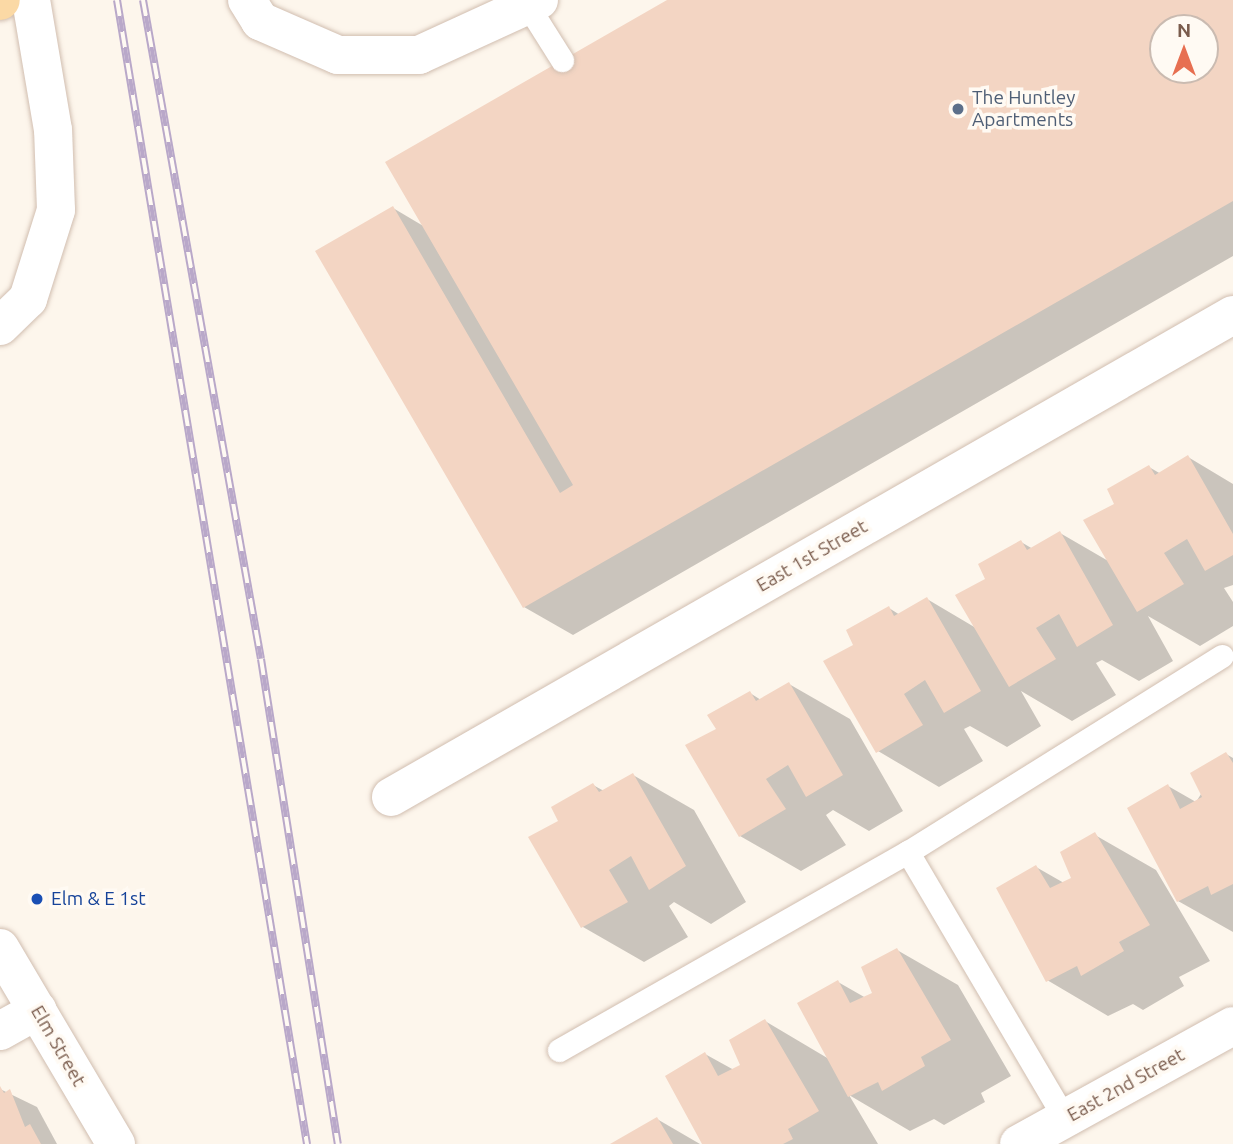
<!DOCTYPE html>
<html>
<head>
<meta charset="utf-8">
<style>
  body { margin:0 }
  #map { position:relative; width:1233px; height:1144px; overflow:hidden; background:#fdf6ec; font-family:Ubuntu,sans-serif }
  div>[style] { position:absolute }
  [style*='--x'] { left:calc(var(--x)*1px); top:calc(var(--y)*1px); width:calc(var(--w)*1px); rotate:calc(var(--a)*1deg) }
  .shadow>* { inset:0; background:#0003 }
  .building>* { inset:0; background:#f3d5c3 }
  .roads { filter:drop-shadow(0 0 2px #d1beb0) drop-shadow(0 0 2px #d1beb0) }
  .lane>* { height:23px; margin:-11.5px; padding:0 11.5px; transform-origin:11.5px; border-radius:11.5px; background:#fff }
  .street>* { height:38px; margin:-19px; padding:0 19px; transform-origin:19px; border-radius:19px; background:#fff }
  .primary>* { height:38px; margin:-19px; padding:0 19px; transform-origin:19px; border-radius:19px; background:#fbd9a5 }
  .rail>* { height:8px; margin-top:-4px; transform-origin:0; background:repeating-linear-gradient(90deg,#fffaf3 0 16px,#b9a8c9 0 32px); box-sizing:border-box; border-block:2px solid #b9a8c9 }
  .dots>* { width:19px; height:19px; translate:-50% -50%; box-sizing:border-box; border:4px solid #fffaf3; border-radius:50% }
  span { translate:-50% -50%; white-space:nowrap; text-align:center; line-height:1.15; -webkit-text-stroke:7px #fffaf3; paint-order:stroke }
  .service-label { font-size:19px; color:#4e5e75 }
  .left { translate:0 -50%; text-align:left }
  .street-label { font-size:19px; color:#7a5c4d }
  .transit-label { font-size:19px; color:#164399 }
  .north { position:absolute; left:1149px; top:14px; width:70px; height:70px; box-sizing:border-box; background:#fffaf3; border:2px solid #cabbb1; border-radius:50%; rotate:0deg; font-size:19px; font-weight:700; line-height:28px; text-align:center; color:#7a5c4d }
  .north::after { content:''; display:block; margin:auto; width:24px; height:32px; background:#e76f51; clip-path:polygon(50% 0,100% 100%,50% 72%,0 100%) }
</style>
</head>
<body>
<div id="map">
  <div class="shadow">
    <i style="clip-path:polygon(evenodd,670px 0,1233px 0,1233px 256px,573px 635px,524px 607px,393px 208px,425px 227px,670px 0,1163px 28px,1205px 28px,1205px 70px,1163px 70px,1163px 28px)"></i>
    <i style="clip-path:polygon(1188px 457px,1233px 484px,1233px 585px,1224px 588px,1233px 602px,1233px 626px,1200px 646px,1148px 616px,1173px 661px,1139px 681px,1102px 660px,1096px 663px,1116px 695px,1072px 721px,1021px 691px,1041px 726px,1007px 747px,970px 726px,964px 729px,983px 761px,939px 787px,878px 751px,856px 645px,889px 608px,900px 615px,927px 599px,976px 628px,988px 579px,1021px 542px,1033px 549px,1060px 533px,1110px 562px,1116px 504px,1149px 467px,1161px 474px)"></i>
    <i style="clip-path:polygon(789px 684px,850px 719px,903px 811px,869px 831px,833px 810px,826px 815px,846px 845px,801px 871px,740px 836px,718px 730px,750px 693px,761px 700px)"></i>
    <i style="clip-path:polygon(1226px 754px,1233px 758px,1233px 932px,1178px 901px,1168px 786px,1196px 802px)"></i>
    <i style="clip-path:polygon(633px 775px,694px 810px,746px 902px,711px 924px,674px 902px,669px 906px,688px 937px,644px 962px,583px 927px,530px 838px,561px 822px,593px 785px,604px 791px)"></i>
    <i style="clip-path:polygon(1095px 835px,1156px 870px,1210px 961px,1179px 977px,1184px 986px,1143px 1010px,1133px 1004px,1108px 1016px,1047px 980px,1036px 867px,1064px 883px,1073px 878px)"></i>
    <i style="clip-path:polygon(897px 950px,958px 985px,1011px 1076px,981px 1093px,985px 1102px,944px 1125px,934px 1119px,910px 1131px,849px 1095px,878px 1144px,704px 1144px,705px 1054px,734px 1070px,742px 1065px,765px 1021px,829px 1059px,838px 982px,866px 998px,875px 994px)"></i>
    <i style="clip-path:polygon(0 1089px,37px 1107px,57px 1144px,0 1144px)"></i>
    <i style="clip-path:polygon(657px 1119px,700px 1144px,614px 1144px)"></i>
  </div>
  <div class="building">
    <i style="clip-path:polygon(evenodd,667px 0,1233px 0,1233px 201px,523px 608px,315px 251px,393px 206px,560px 493px,573px 485px,385px 162px,667px 0,1163px 28px,1205px 28px,1205px 70px,1163px 70px,1163px 28px)"></i>
    <i style="clip-path:polygon(1188px 455px,1233px 534px,1233px 555px,1205px 571px,1187px 539px,1164px 553px,1184px 584px,1137px 612px,1083px 520px,1114px 504px,1107px 489px,1149px 465px,1155px 475px)"></i>
    <i style="clip-path:polygon(1060px 531px,1113px 625px,1077px 647px,1059px 614px,1036px 628px,1056px 659px,1009px 687px,955px 595px,985px 579px,978px 564px,1021px 540px,1027px 550px)"></i>
    <i style="clip-path:polygon(927px 597px,981px 691px,944px 713px,925px 680px,904px 694px,923px 725px,876px 753px,823px 661px,853px 645px,846px 630px,889px 606px,894px 616px)"></i>
    <i style="clip-path:polygon(789px 682px,843px 775px,806px 797px,788px 765px,766px 779px,786px 809px,739px 837px,685px 745px,716px 729px,707px 715px,750px 691px,756px 701px)"></i>
    <i style="clip-path:polygon(1226px 752px,1233px 763px,1233px 884px,1211px 895px,1208px 886px,1177px 902px,1127px 808px,1168px 784px,1180px 809px,1202px 797px,1190px 773px)"></i>
    <i style="clip-path:polygon(633px 773px,686px 866px,649px 890px,631px 856px,609px 870px,628px 902px,581px 928px,528px 837px,558px 821px,551px 807px,593px 783px,599px 792px)"></i>
    <i style="clip-path:polygon(1095px 832px,1150px 925px,1119px 942px,1124px 951px,1081px 976px,1077px 966px,1046px 982px,996px 888px,1036px 865px,1050px 888px,1071px 878px,1060px 852px)"></i>
    <i style="clip-path:polygon(897px 948px,951px 1040px,921px 1057px,925px 1066px,882px 1091px,878px 1082px,848px 1097px,797px 1003px,838px 980px,850px 1003px,872px 993px,861px 967px)"></i>
    <i style="clip-path:polygon(765px 1019px,819px 1111px,788px 1129px,793px 1139px,783px 1144px,702px 1144px,665px 1076px,705px 1052px,718px 1076px,740px 1065px,729px 1040px)"></i>
    <i style="clip-path:polygon(0 1086px,4px 1093px,10px 1089px,25px 1127px,30px 1124px,41px 1144px,0 1144px)"></i>
    <i style="clip-path:polygon(657px 1117px,673px 1144px,610px 1144px)"></i>
  </div>
  <div class="roads">
    <div class="lane">
      <i style="--x:528;--y:6;--w:64;--a:57.8"></i>
      <i style="--x:559;--y:1050;--w:401;--a:-29.6"></i>
      <i style="--x:1065;--y:1119;--w:310;--a:-120.5"></i>
      <i style="--x:908;--y:852;--w:370;--a:-32"></i>
    </div>
    <div class="street">
      <i style="--x:247;--y:0;--w:25;--a:58"></i>
      <i style="--x:260;--y:21;--w:85;--a:23.6"></i>
      <i style="--x:338;--y:55;--w:81;--a:0"></i>
      <i style="--x:419;--y:55;--w:132;--a:-24.6"></i>
      <i style="--x:0;--y:326;--w:39;--a:-44"></i>
      <i style="--x:28;--y:299;--w:93;--a:-72.5"></i>
      <i style="--x:56;--y:210;--w:80;--a:-92.1"></i>
      <i style="--x:53;--y:130;--w:132;--a:-99.6"></i>
      <i style="--x:391;--y:797;--w:970;--a:-29.79"></i>
      <i style="--x:0;--y:948;--w:228;--a:59.4"></i>
      <i style="--x:0;--y:1031;--w:43;--a:-28.9"></i>
      <i style="--x:1019;--y:1144;--w:244;--a:-28.9"></i>
    </div>
    <div class="primary">
      <i style="--x:0;--y:1;--w:1;--a:-45"></i>
    </div>
  </div>
  <div class="rail">
    <i style="--x:117;--y:0;--w:1160;--a:80.57"></i>
    <i style="--x:143;--y:0;--w:669;--a:79.85"></i>
    <i style="--x:261;--y:659;--w:491;--a:81"></i>
  </div>
  <div class="dots">
    <i style="left:958px;top:109px;background:#5c6f8a"></i>
    <i style="left:37px;top:899px;background:#1a4fb4"></i>
  </div>
  <div class="service-label">
    <span class="left" style="left:972px;top:109px">The Huntley<br>Apartments</span>
  </div>
  <div class="street-label">
    <span style="left:812px;top:556px;rotate:-30deg">East 1st Street</span>
    <span style="left:58px;top:1046px;rotate:60deg">Elm Street</span>
    <span style="left:1126px;top:1085px;rotate:-29deg">East 2nd Street</span>
  </div>
  <div class="transit-label">
    <span class="left" style="left:51px;top:899px">Elm &amp; E 1st</span>
  </div>
  <div class="north">N</div>
</div>
</body>
</html>
